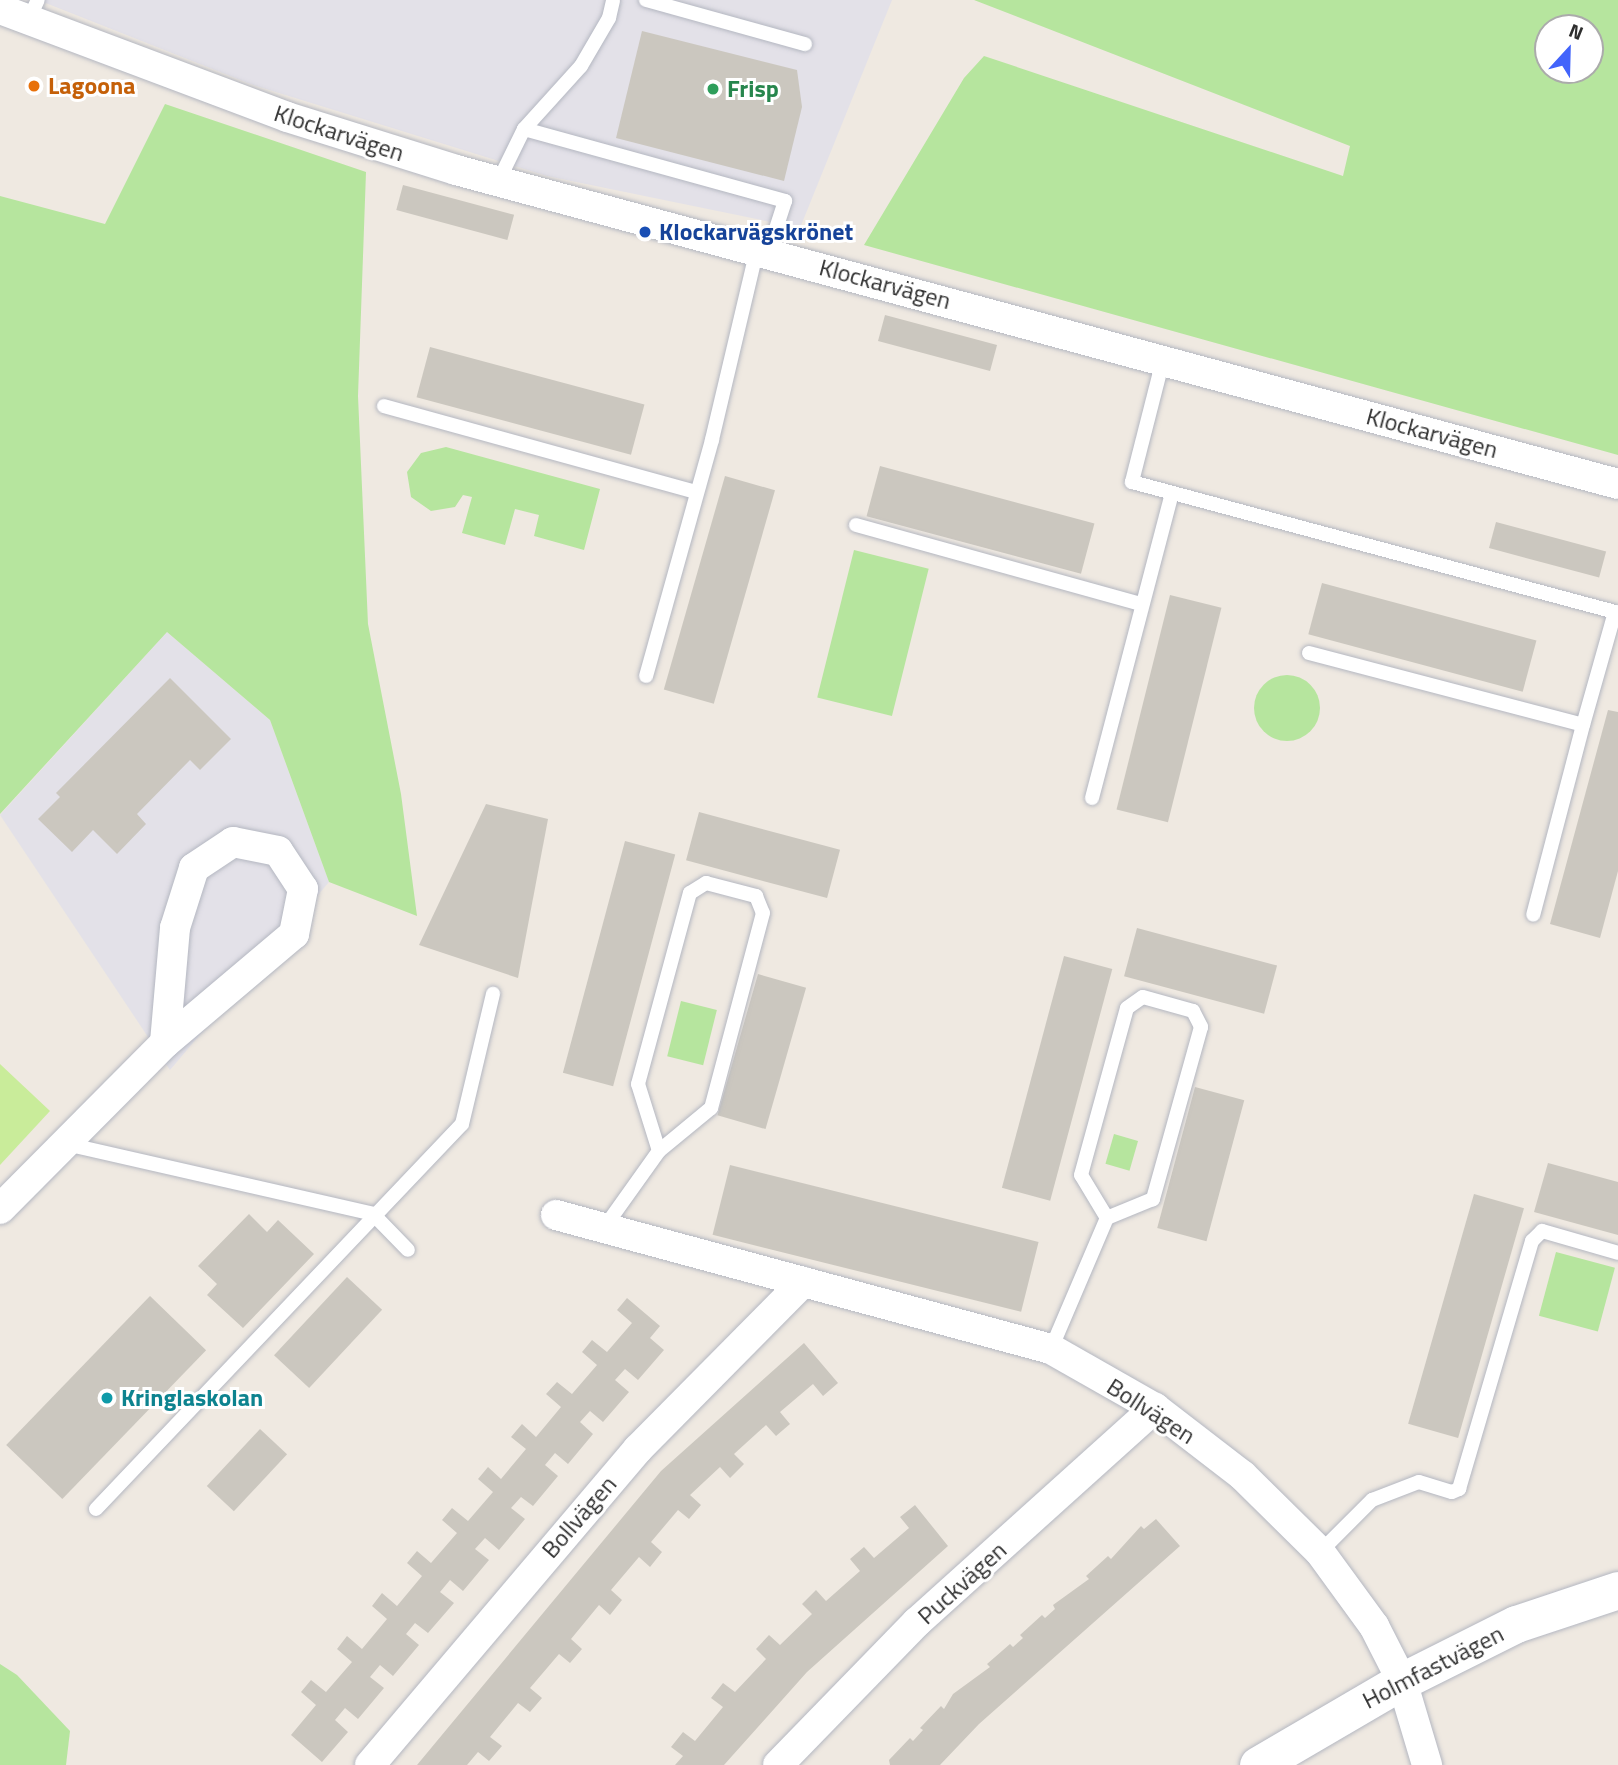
<!DOCTYPE html>
<html>
<head>
<meta charset="utf-8">
<style>
  body { margin:0 }
  #map { position:relative; width:1618px; height:1765px; overflow:hidden; background:#efe9e1; font-family:"Titillium Web",sans-serif }
  div>[style] { position:absolute }
  [style*='--x'] { left:calc(var(--x)*1px); top:calc(var(--y)*1px); width:calc(var(--w)*1px); rotate:calc(var(--a)*1deg) }
  .industrial>* { inset:0; background:#e3e1e8 }
  .green>* { inset:0; background:#b6e59e; transform-origin:0 0 }
  .round { border-radius:50% }
  .pitch>* { inset:0; background:#c9ec9a }
  .building>* { inset:0; background:#cbc7bf; transform-origin:0 0 }
  .roads { filter:drop-shadow(0 0 2px #b4b7c1) drop-shadow(0 0 2px #b4b7c1) }
  .service>* { height:14px; margin:-7px; padding:0 7px; transform-origin:7px; border-radius:7px; background:#fff }
  .minor>* { height:30px; margin:-15px; padding:0 15px; transform-origin:15px; border-radius:15px; background:#fff }
  .tertiary>* { height:37px; margin:-18.5px; padding:0 18.5px; transform-origin:18.5px; border-radius:18.5px; background:#fff }
  .dots>* { width:19px; height:19px; translate:-50% -50%; box-sizing:border-box; border:4px solid #fff; border-radius:50% }
  span { translate:-50% -50%; white-space:nowrap; text-align:center; line-height:1.15; -webkit-text-stroke:6px #fff; paint-order:stroke }
  .food-label { font-size:24px; color:#c56008; font-weight:700 }
  .left { translate:0 -50%; text-align:left }
  .leisure-label { font-size:24px; color:#27864d; font-weight:700 }
  .street-label { font-size:24px; color:#2e2e2e }
  .transit-label { font-size:24px; color:#164399; font-weight:700 }
  .culture-label { font-size:24px; color:#0d838f; font-weight:700 }
  .north { position:absolute; left:1534px; top:14px; width:70px; height:70px; box-sizing:border-box; background:#fff; border:2px solid #ababab; border-radius:50%; rotate:22deg; font-size:19px; font-weight:700; line-height:28px; text-align:center; color:#2e2e2e }
  .north::after { content:''; display:block; margin:auto; width:24px; height:32px; background:#4264fb; clip-path:polygon(50% 0,100% 100%,50% 72%,0 100%) }
</style>
</head>
<body>
<div id="map">
  <div class="industrial">
    <i style="clip-path:polygon(38px 0,892px 0,800px 228px,547px 176px,253px 85px)"></i>
    <i style="clip-path:polygon(167px 632px,270px 720px,329px 882px,170px 1070px,0 815px)"></i>
  </div>
  <div class="green">
    <i style="clip-path:polygon(evenodd,974px 0,1618px 0,1618px 455px,864px 245px,964px 78px,984px 56px,1343px 176px,1350px 146px,974px 0,1548px 28px,1590px 28px,1590px 70px,1548px 70px,1548px 28px)"></i>
    <i style="clip-path:polygon(165px 104px,366px 172px,358px 396px,368px 624px,401px 794px,417px 916px,329px 882px,270px 720px,167px 632px,0 814px,0 196px,105px 224px)"></i>
    <i style="clip-path:polygon(446px 447px,600px 489px,584px 550px,534px 536px,539px 515px,515px 509px,505px 545px,462px 533px,472px 497px,463px 495px,455px 507px,431px 511px,411px 497px,407px 472px,421px 453px)"></i>
    <i style="left:854px;top:550px;width:77px;height:152px;rotate:14deg"></i>
    <i class="round" style="left:1254px;top:675px;width:66px;height:66px"></i>
    <i style="left:681px;top:1001px;width:37px;height:57px;rotate:14deg"></i>
    <i style="left:1114px;top:1134px;width:25px;height:31px;rotate:16deg"></i>
    <i style="left:1556px;top:1252px;width:61px;height:66px;rotate:15deg"></i>
    <i style="clip-path:polygon(0 1664px,17px 1675px,70px 1731px,66px 1765px,0 1765px)"></i>
  </div>
  <div class="pitch">
    <i style="clip-path:polygon(0 1064px,50px 1111px,0 1165px)"></i>
  </div>
  <div class="building">
    <i style="clip-path:polygon(642px 31px,797px 70px,802px 107px,784px 181px,616px 138px)"></i>
    <i style="left:403px;top:185px;width:115px;height:26px;rotate:15deg"></i>
    <i style="left:885px;top:315px;width:116px;height:27px;rotate:15deg"></i>
    <i style="left:430px;top:347px;width:222px;height:52px;rotate:15deg"></i>
    <i style="left:880px;top:466px;width:222px;height:52px;rotate:15deg"></i>
    <i style="left:725px;top:476px;width:52px;height:222px;rotate:16deg"></i>
    <i style="left:1496px;top:522px;width:114px;height:27px;rotate:15deg"></i>
    <i style="left:1322px;top:583px;width:222px;height:53px;rotate:15deg"></i>
    <i style="left:1170px;top:595px;width:53px;height:221px;rotate:14deg"></i>
    <i style="clip-path:polygon(170px 678px,231px 739px,200px 770px,190px 760px,137px 814px,146px 824px,117px 854px,93px 830px,72px 852px,38px 819px,60px 797px,56px 793px)"></i>
    <i style="clip-path:polygon(1608px 710px,1618px 712px,1618px 871px,1600px 938px,1550px 924px)"></i>
    <i style="clip-path:polygon(486px 804px,548px 819px,518px 978px,419px 945px)"></i>
    <i style="left:699px;top:812px;width:146px;height:50px;rotate:15deg"></i>
    <i style="left:625px;top:841px;width:52px;height:240px;rotate:15deg"></i>
    <i style="left:1137px;top:928px;width:145px;height:50px;rotate:15deg"></i>
    <i style="left:1064px;top:956px;width:50px;height:240px;rotate:15deg"></i>
    <i style="left:758px;top:974px;width:50px;height:147px;rotate:16deg"></i>
    <i style="left:1195px;top:1087px;width:51px;height:146px;rotate:15deg"></i>
    <i style="clip-path:polygon(1548px 1163px,1618px 1182px,1618px 1235px,1534px 1212px)"></i>
    <i style="left:730px;top:1165px;width:318px;height:72px;rotate:14deg"></i>
    <i style="left:1474px;top:1194px;width:52px;height:239px;rotate:16deg"></i>
    <i style="clip-path:polygon(249px 1214px,267px 1232px,278px 1220px,314px 1254px,243px 1328px,207px 1295px,217px 1284px,198px 1266px)"></i>
    <i style="left:347px;top:1277px;width:48px;height:107px;rotate:43deg"></i>
    <i style="left:150px;top:1296px;width:78px;height:207px;rotate:44deg"></i>
    <i style="clip-path:polygon(627px 1298px,660px 1326px,650px 1338px,664px 1350px,638px 1380px,625px 1369px,615px 1380px,629px 1392px,603px 1422px,590px 1411px,580px 1422px,593px 1434px,568px 1464px,555px 1453px,545px 1465px,558px 1476px,533px 1506px,521px 1497px,511px 1508px,525px 1519px,499px 1550px,485px 1538px,475px 1549px,489px 1560px,463px 1591px,450px 1580px,440px 1592px,454px 1603px,428px 1633px,415px 1623px,406px 1634px,419px 1645px,393px 1676px,380px 1665px,370px 1677px,384px 1688px,358px 1719px,345px 1708px,335px 1720px,348px 1732px,322px 1762px,291px 1735px,316px 1705px,301px 1692px,311px 1680px,326px 1692px,352px 1662px,337px 1649px,347px 1636px,362px 1649px,387px 1619px,372px 1606px,382px 1593px,397px 1606px,422px 1576px,407px 1563px,417px 1551px,431px 1563px,457px 1533px,442px 1520px,452px 1508px,468px 1521px,493px 1492px,478px 1479px,488px 1467px,501px 1479px,526px 1449px,511px 1437px,522px 1424px,536px 1437px,561px 1407px,546px 1394px,557px 1382px,572px 1394px,597px 1365px,582px 1352px,592px 1340px,607px 1352px,632px 1323px,617px 1310px)"></i>
    <i style="clip-path:polygon(804px 1343px,838px 1383px,823px 1396px,813px 1384px,780px 1412px,790px 1424px,776px 1436px,766px 1425px,734px 1454px,744px 1464px,730px 1478px,720px 1467px,690px 1495px,701px 1505px,689px 1519px,678px 1510px,651px 1542px,662px 1552px,650px 1567px,639px 1557px,611px 1590px,622px 1600px,610px 1615px,599px 1605px,571px 1639px,582px 1649px,570px 1663px,559px 1654px,530px 1688px,542px 1698px,530px 1712px,518px 1703px,490px 1737px,502px 1746px,489px 1761px,478px 1752px,467px 1765px,417px 1765px,661px 1471px)"></i>
    <i style="left:260px;top:1429px;width:37px;height:78px;rotate:43deg"></i>
    <i style="clip-path:polygon(915px 1505px,948px 1546px,807px 1672px,724px 1765px,675px 1765px,683px 1756px,671px 1747px,683px 1732px,695px 1741px,723px 1707px,711px 1698px,723px 1683px,735px 1692px,766px 1659px,756px 1649px,769px 1635px,780px 1645px,812px 1614px,802px 1604px,816px 1590px,826px 1601px,860px 1571px,850px 1559px,864px 1547px,874px 1558px,909px 1528px,900px 1517px)"></i>
    <i style="clip-path:polygon(1156px 1519px,1180px 1546px,979px 1724px,940px 1765px,890px 1765px,889px 1760px,910px 1738px,913px 1741px,923px 1730px,920px 1728px,941px 1706px,944px 1709px,953px 1694px,990px 1667px,987px 1664px,1010px 1644px,1013px 1647px,1023px 1638px,1020px 1635px,1042px 1615px,1045px 1618px,1055px 1609px,1053px 1605px,1089px 1579px,1086px 1576px,1108px 1556px,1111px 1559px,1141px 1526px,1144px 1529px)"></i>
  </div>
  <div class="roads">
    <div class="service">
      <i style="--x:646;--y:0;--w:165;--a:15.5"></i>
      <i style="--x:28;--y:21;--w:23;--a:-65"></i>
      <i style="--x:524;--y:129;--w:271;--a:15.4"></i>
      <i style="--x:785;--y:201;--w:39;--a:108"></i>
      <i style="--x:773;--y:238;--w:31;--a:128"></i>
      <i style="--x:754;--y:262;--w:183;--a:103.3"></i>
      <i style="--x:712;--y:440;--w:245;--a:105.6"></i>
      <i style="--x:498;--y:182;--w:59;--a:-63.9"></i>
      <i style="--x:524;--y:129;--w:85;--a:-47.9"></i>
      <i style="--x:581;--y:66;--w:56;--a:-59.7"></i>
      <i style="--x:609;--y:18;--w:18;--a:-77"></i>
      <i style="--x:1163;--y:360;--w:126;--a:104.3"></i>
      <i style="--x:1132;--y:482;--w:500;--a:15.06"></i>
      <i style="--x:1615;--y:612;--w:117;--a:105.8"></i>
      <i style="--x:384;--y:406;--w:324;--a:15.4"></i>
      <i style="--x:856;--y:525;--w:295;--a:15.5"></i>
      <i style="--x:1309;--y:653;--w:283;--a:14.7"></i>
      <i style="--x:1583;--y:725;--w:196;--a:104.7"></i>
      <i style="--x:1092;--y:798;--w:314;--a:-75.3"></i>
      <i style="--x:66;--y:1144;--w:315;--a:12.8"></i>
      <i style="--x:373;--y:1214;--w:50;--a:45.8"></i>
      <i style="--x:604;--y:1228;--w:95;--a:-54.5"></i>
      <i style="--x:659;--y:1151;--w:70;--a:-107.4"></i>
      <i style="--x:638;--y:1084;--w:198;--a:-74.8"></i>
      <i style="--x:690;--y:893;--w:19;--a:-32"></i>
      <i style="--x:706;--y:883;--w:52;--a:14.6"></i>
      <i style="--x:756;--y:896;--w:18;--a:68"></i>
      <i style="--x:763;--y:913;--w:202;--a:104.9"></i>
      <i style="--x:711;--y:1108;--w:67;--a:140.4"></i>
      <i style="--x:1051;--y:1349;--w:142;--a:-66.9"></i>
      <i style="--x:1107;--y:1218;--w:50;--a:-121.2"></i>
      <i style="--x:1081;--y:1175;--w:173;--a:-74.6"></i>
      <i style="--x:1127;--y:1008;--w:19;--a:-35"></i>
      <i style="--x:1143;--y:997;--w:52;--a:15.6"></i>
      <i style="--x:1193;--y:1011;--w:18;--a:63"></i>
      <i style="--x:1201;--y:1027;--w:179;--a:105.6"></i>
      <i style="--x:1153;--y:1199;--w:50;--a:157.6"></i>
      <i style="--x:96;--y:1509;--w:531;--a:-46.45"></i>
      <i style="--x:462;--y:1124;--w:134;--a:-76.6"></i>
      <i style="--x:1320;--y:1552;--w:74;--a:-45"></i>
      <i style="--x:1372;--y:1500;--w:50;--a:-21"></i>
      <i style="--x:1419;--y:1482;--w:34;--a:17"></i>
      <i style="--x:1452;--y:1492;--w:8;--a:-23"></i>
      <i style="--x:1459;--y:1489;--w:259;--a:-73.6"></i>
      <i style="--x:1532;--y:1241;--w:14;--a:-45"></i>
      <i style="--x:1542;--y:1231;--w:79;--a:16.1"></i>
    </div>
    <div class="minor">
      <i style="--x:0;--y:9;--w:307;--a:20.6"></i>
      <i style="--x:287;--y:117;--w:177;--a:17.4"></i>
      <i style="--x:456;--y:170;--w:1204;--a:15.12"></i>
      <i style="--x:0;--y:1209;--w:234;--a:-45.2"></i>
      <i style="--x:165;--y:1043;--w:169;--a:-40.2"></i>
      <i style="--x:294;--y:934;--w:46;--a:-78.7"></i>
      <i style="--x:303;--y:889;--w:45;--a:-123.3"></i>
      <i style="--x:278;--y:851;--w:46;--a:-168.7"></i>
      <i style="--x:233;--y:842;--w:47;--a:146.3"></i>
      <i style="--x:194;--y:868;--w:63;--a:107.6"></i>
      <i style="--x:175;--y:928;--w:115;--a:95"></i>
      <i style="--x:556;--y:1215;--w:513;--a:15.15"></i>
      <i style="--x:1051;--y:1349;--w:120;--a:29.6"></i>
      <i style="--x:1155;--y:1408;--w:110;--a:37.6"></i>
      <i style="--x:1242;--y:1475;--w:110;--a:44.6"></i>
      <i style="--x:1320;--y:1552;--w:92;--a:53.9"></i>
      <i style="--x:1374;--y:1626;--w:62;--a:63"></i>
      <i style="--x:1402;--y:1681;--w:88;--a:73.4"></i>
      <i style="--x:370;--y:1765;--w:414;--a:-49.7"></i>
      <i style="--x:638;--y:1449;--w:235;--a:-45.3"></i>
      <i style="--x:778;--y:1765;--w:199;--a:-45.8"></i>
      <i style="--x:917;--y:1622;--w:320;--a:-42"></i>
    </div>
    <div class="tertiary">
      <i style="--x:1258;--y:1765;--w:167;--a:-30.3"></i>
      <i style="--x:1402;--y:1681;--w:127;--a:-26.6"></i>
      <i style="--x:1516;--y:1624;--w:108;--a:-18.4"></i>
    </div>
  </div>
  <div class="dots">
    <i style="left:34px;top:86px;background:#e8710a"></i>
    <i style="left:713px;top:89px;background:#2e9e5b"></i>
    <i style="left:645px;top:232px;background:#1a4fb4"></i>
    <i style="left:107px;top:1398px;background:#0f9aa8"></i>
  </div>
  <div class="food-label">
    <span class="left" style="left:48px;top:86px">Lagoona</span>
  </div>
  <div class="leisure-label">
    <span class="left" style="left:727px;top:89px">Frisp</span>
  </div>
  <div class="street-label">
    <span style="left:339px;top:133px;rotate:18deg">Klockarvägen</span>
    <span style="left:885px;top:284px;rotate:15deg">Klockarvägen</span>
    <span style="left:1432px;top:433px;rotate:15deg">Klockarvägen</span>
    <span style="left:1151px;top:1411px;rotate:33deg">Bollvägen</span>
    <span style="left:579px;top:1517px;rotate:-49deg">Bollvägen</span>
    <span style="left:962px;top:1583px;rotate:-42deg">Puckvägen</span>
    <span style="left:1433px;top:1667px;rotate:-27deg">Holmfastvägen</span>
  </div>
  <div class="transit-label">
    <span class="left" style="left:659px;top:232px">Klockarvägskrönet</span>
  </div>
  <div class="culture-label">
    <span class="left" style="left:121px;top:1398px">Kringlaskolan</span>
  </div>
  <div class="north">N</div>
</div>
</body>
</html>
